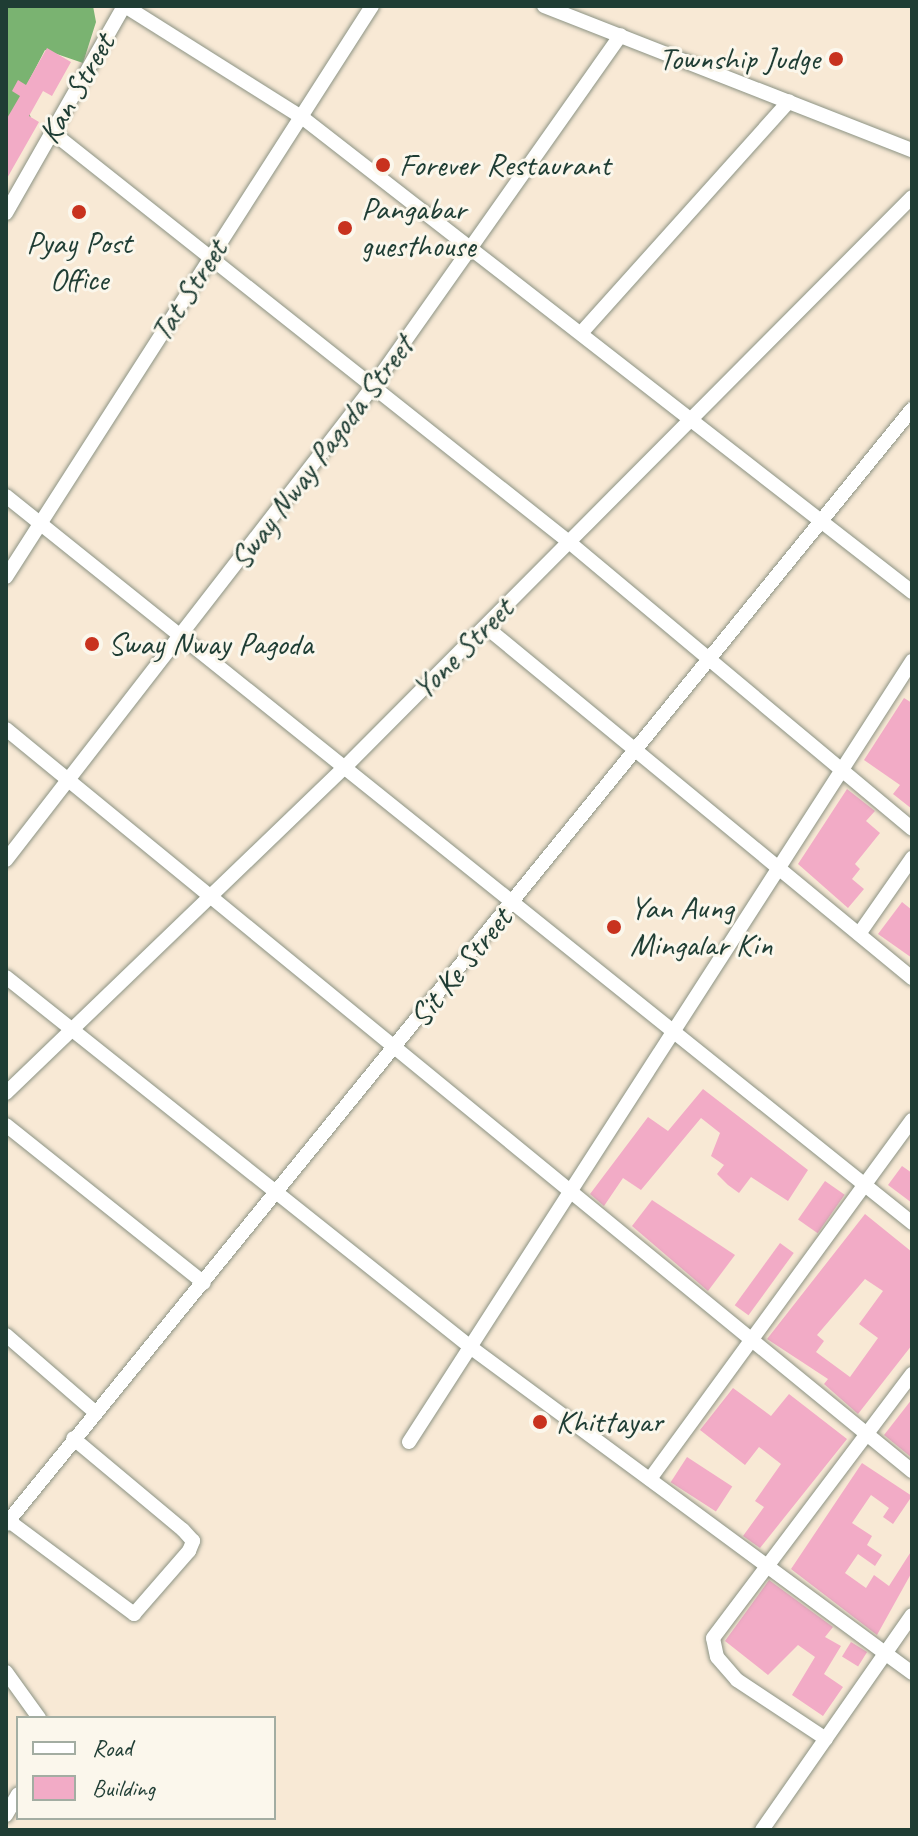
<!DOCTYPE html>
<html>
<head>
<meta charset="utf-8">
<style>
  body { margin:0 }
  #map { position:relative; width:918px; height:1836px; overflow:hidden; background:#f8e9d5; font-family:Caveat,sans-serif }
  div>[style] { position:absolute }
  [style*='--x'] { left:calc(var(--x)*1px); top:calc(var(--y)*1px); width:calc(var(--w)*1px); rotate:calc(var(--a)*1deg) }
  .forest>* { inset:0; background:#7ab371 }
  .building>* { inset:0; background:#f2abc6; transform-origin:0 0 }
  .roads { filter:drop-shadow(0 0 2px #8c9384) drop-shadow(0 0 2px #8c9384) }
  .minor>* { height:14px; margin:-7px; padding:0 7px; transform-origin:7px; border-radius:7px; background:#fff }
  .dots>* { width:22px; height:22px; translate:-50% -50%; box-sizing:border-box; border:4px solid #fbf7ec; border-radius:50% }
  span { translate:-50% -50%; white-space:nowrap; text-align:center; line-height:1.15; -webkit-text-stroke:6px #fbf7ec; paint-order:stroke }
  .poi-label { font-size:32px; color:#1f3d34 }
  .right { translate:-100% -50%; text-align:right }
  .left { translate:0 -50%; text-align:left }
  .street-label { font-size:32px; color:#1f3d34 }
  .frame { position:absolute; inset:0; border:8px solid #1f3d34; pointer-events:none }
  .legend { position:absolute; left:16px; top:1716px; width:260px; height:104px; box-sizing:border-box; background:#fbf7ec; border:2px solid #a3ada2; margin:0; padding:10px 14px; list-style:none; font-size:24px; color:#1f3d34 }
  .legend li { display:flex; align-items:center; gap:16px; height:40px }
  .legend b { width:40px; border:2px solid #a3ada2 }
</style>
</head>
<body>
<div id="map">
  <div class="forest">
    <i style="clip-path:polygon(6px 6px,93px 6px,96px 22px,83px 63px,45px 50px,22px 94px,31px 118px,6px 128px)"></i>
  </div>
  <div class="building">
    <i style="clip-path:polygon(47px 48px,71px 62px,52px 96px,43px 91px,29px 116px,39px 122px,6px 180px,6px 120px,20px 96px,12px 91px,18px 80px,26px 85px)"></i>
    <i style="clip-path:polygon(904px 698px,912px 703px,912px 809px,893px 794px,900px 785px,864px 760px)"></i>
    <i style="clip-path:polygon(847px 789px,875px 811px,866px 821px,880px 833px,855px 864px,860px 869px,852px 879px,864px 889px,848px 908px,798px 864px)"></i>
    <i style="clip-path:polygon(902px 902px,912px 910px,912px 958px,878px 934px)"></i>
    <i style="clip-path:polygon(703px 1089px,808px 1170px,788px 1201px,751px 1177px,739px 1193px,728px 1185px,717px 1174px,724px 1165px,711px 1156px,720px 1133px,701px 1118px,641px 1190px,623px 1178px,604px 1206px,590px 1194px,648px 1117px,668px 1131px)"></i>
    <i style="clip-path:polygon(902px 1166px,912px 1173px,912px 1203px,888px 1185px)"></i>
    <i style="left:825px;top:1181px;width:24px;height:47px;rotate:35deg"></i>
    <i style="clip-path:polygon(652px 1200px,735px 1255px,708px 1291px,632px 1226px)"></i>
    <i style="clip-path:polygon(evenodd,865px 1214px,912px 1252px,912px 1345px,858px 1414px,824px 1384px,828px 1379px,767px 1339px,865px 1214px,865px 1279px,883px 1291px,859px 1324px,878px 1338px,850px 1377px,816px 1352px,824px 1341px,817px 1335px,865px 1279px)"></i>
    <i style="left:780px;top:1243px;width:17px;height:77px;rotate:36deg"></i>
    <i style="clip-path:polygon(733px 1388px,771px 1416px,789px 1394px,847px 1439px,760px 1548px,743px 1536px,764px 1507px,755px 1501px,781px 1464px,759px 1447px,745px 1465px,700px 1430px)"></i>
    <i style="clip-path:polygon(912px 1399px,912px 1458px,884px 1435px)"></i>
    <i style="left:687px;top:1457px;width:54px;height:30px;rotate:33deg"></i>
    <i style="clip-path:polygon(862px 1463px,912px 1496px,893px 1524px,883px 1517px,889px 1508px,871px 1495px,852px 1523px,872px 1536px,867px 1545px,882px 1555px,875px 1566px,858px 1554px,845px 1573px,866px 1588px,874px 1575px,889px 1586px,912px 1550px,912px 1572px,877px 1635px,791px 1569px)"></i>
    <i style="clip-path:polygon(769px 1580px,833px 1627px,825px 1637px,841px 1646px,824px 1674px,843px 1687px,823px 1716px,792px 1695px,815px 1657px,798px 1645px,768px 1675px,725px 1641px)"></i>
    <i style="left:851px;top:1642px;width:19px;height:17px;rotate:32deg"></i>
  </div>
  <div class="roads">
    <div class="minor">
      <i style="--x:125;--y:6;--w:210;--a:32.2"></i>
      <i style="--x:303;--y:118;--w:772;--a:37.89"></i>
      <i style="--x:544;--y:6;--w:395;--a:21.4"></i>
      <i style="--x:52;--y:132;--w:660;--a:38.42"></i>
      <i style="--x:569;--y:542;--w:447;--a:39.9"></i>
      <i style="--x:6;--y:213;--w:238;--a:-60.3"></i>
      <i style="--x:582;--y:332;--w:310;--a:-48.1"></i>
      <i style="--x:6;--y:496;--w:1162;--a:38.74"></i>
      <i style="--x:6;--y:577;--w:678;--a:-57.34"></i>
      <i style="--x:486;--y:627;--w:552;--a:39.49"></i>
      <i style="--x:6;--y:729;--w:1171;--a:39.32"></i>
      <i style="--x:6;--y:860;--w:596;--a:-52.23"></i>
      <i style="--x:371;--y:389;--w:433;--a:-54.8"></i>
      <i style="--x:859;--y:934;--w:93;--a:-55.1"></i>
      <i style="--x:6;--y:977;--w:597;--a:38.54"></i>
      <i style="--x:473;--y:1349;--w:546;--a:36.43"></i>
      <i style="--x:6;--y:1093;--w:473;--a:-43.9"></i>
      <i style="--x:347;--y:765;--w:801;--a:-45.15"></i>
      <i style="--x:6;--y:1125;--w:253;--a:38.6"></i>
      <i style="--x:6;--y:1335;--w:118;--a:40.9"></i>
      <i style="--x:409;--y:1442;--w:929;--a:-57.22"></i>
      <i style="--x:650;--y:1479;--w:444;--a:-53.9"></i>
      <i style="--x:9;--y:1521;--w:156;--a:36.6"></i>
      <i style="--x:134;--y:1614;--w:84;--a:-48.9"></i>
      <i style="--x:189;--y:1551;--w:11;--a:-68"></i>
      <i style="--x:193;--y:1541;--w:15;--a:-132"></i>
      <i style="--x:183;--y:1530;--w:143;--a:-140.1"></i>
      <i style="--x:6;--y:1524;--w:1437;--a:-50.9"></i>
      <i style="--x:6;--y:1672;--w:57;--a:54.3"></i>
      <i style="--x:826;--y:1739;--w:107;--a:-146.5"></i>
      <i style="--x:737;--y:1680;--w:30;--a:-131"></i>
      <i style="--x:717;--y:1657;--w:19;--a:-102"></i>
      <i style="--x:713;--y:1638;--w:331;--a:-53"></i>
      <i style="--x:6;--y:1815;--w:24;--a:-60"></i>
      <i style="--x:762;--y:1830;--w:262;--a:-55.1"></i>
    </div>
  </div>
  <div class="dots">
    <i style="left:836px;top:59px;background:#c8321e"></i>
    <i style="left:383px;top:165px;background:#c8321e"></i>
    <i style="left:79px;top:212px;background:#c8321e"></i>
    <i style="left:345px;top:228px;background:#c8321e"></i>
    <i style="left:92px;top:644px;background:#c8321e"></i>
    <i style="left:614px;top:927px;background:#c8321e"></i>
    <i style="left:540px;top:1422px;background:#c8321e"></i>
  </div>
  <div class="poi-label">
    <span class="right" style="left:820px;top:59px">Township Judge</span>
    <span class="left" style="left:399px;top:165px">Forever Restaurant</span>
    <span class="left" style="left:361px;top:228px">Pangabar<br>guesthouse</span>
    <span style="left:79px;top:262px">Pyay Post<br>Office</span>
    <span class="left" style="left:108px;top:644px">Sway Nway Pagoda</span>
    <span class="left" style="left:630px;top:927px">Yan Aung<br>Mingalar Kin</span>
    <span class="left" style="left:556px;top:1422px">Khittayar</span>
  </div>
  <div class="street-label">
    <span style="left:77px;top:89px;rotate:-60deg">Kan Street</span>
    <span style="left:189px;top:291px;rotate:-57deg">Tat Street</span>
    <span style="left:322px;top:453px;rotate:-53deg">Sway Nway Pagoda Street</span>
    <span style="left:463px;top:649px;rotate:-45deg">Yone Street</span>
    <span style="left:461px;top:968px;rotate:-51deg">Sit Ke Street</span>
  </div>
  <div class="frame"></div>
  <ul class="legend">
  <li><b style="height:10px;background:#fff"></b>Road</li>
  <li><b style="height:22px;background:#f2abc6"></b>Building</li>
  </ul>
</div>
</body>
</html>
